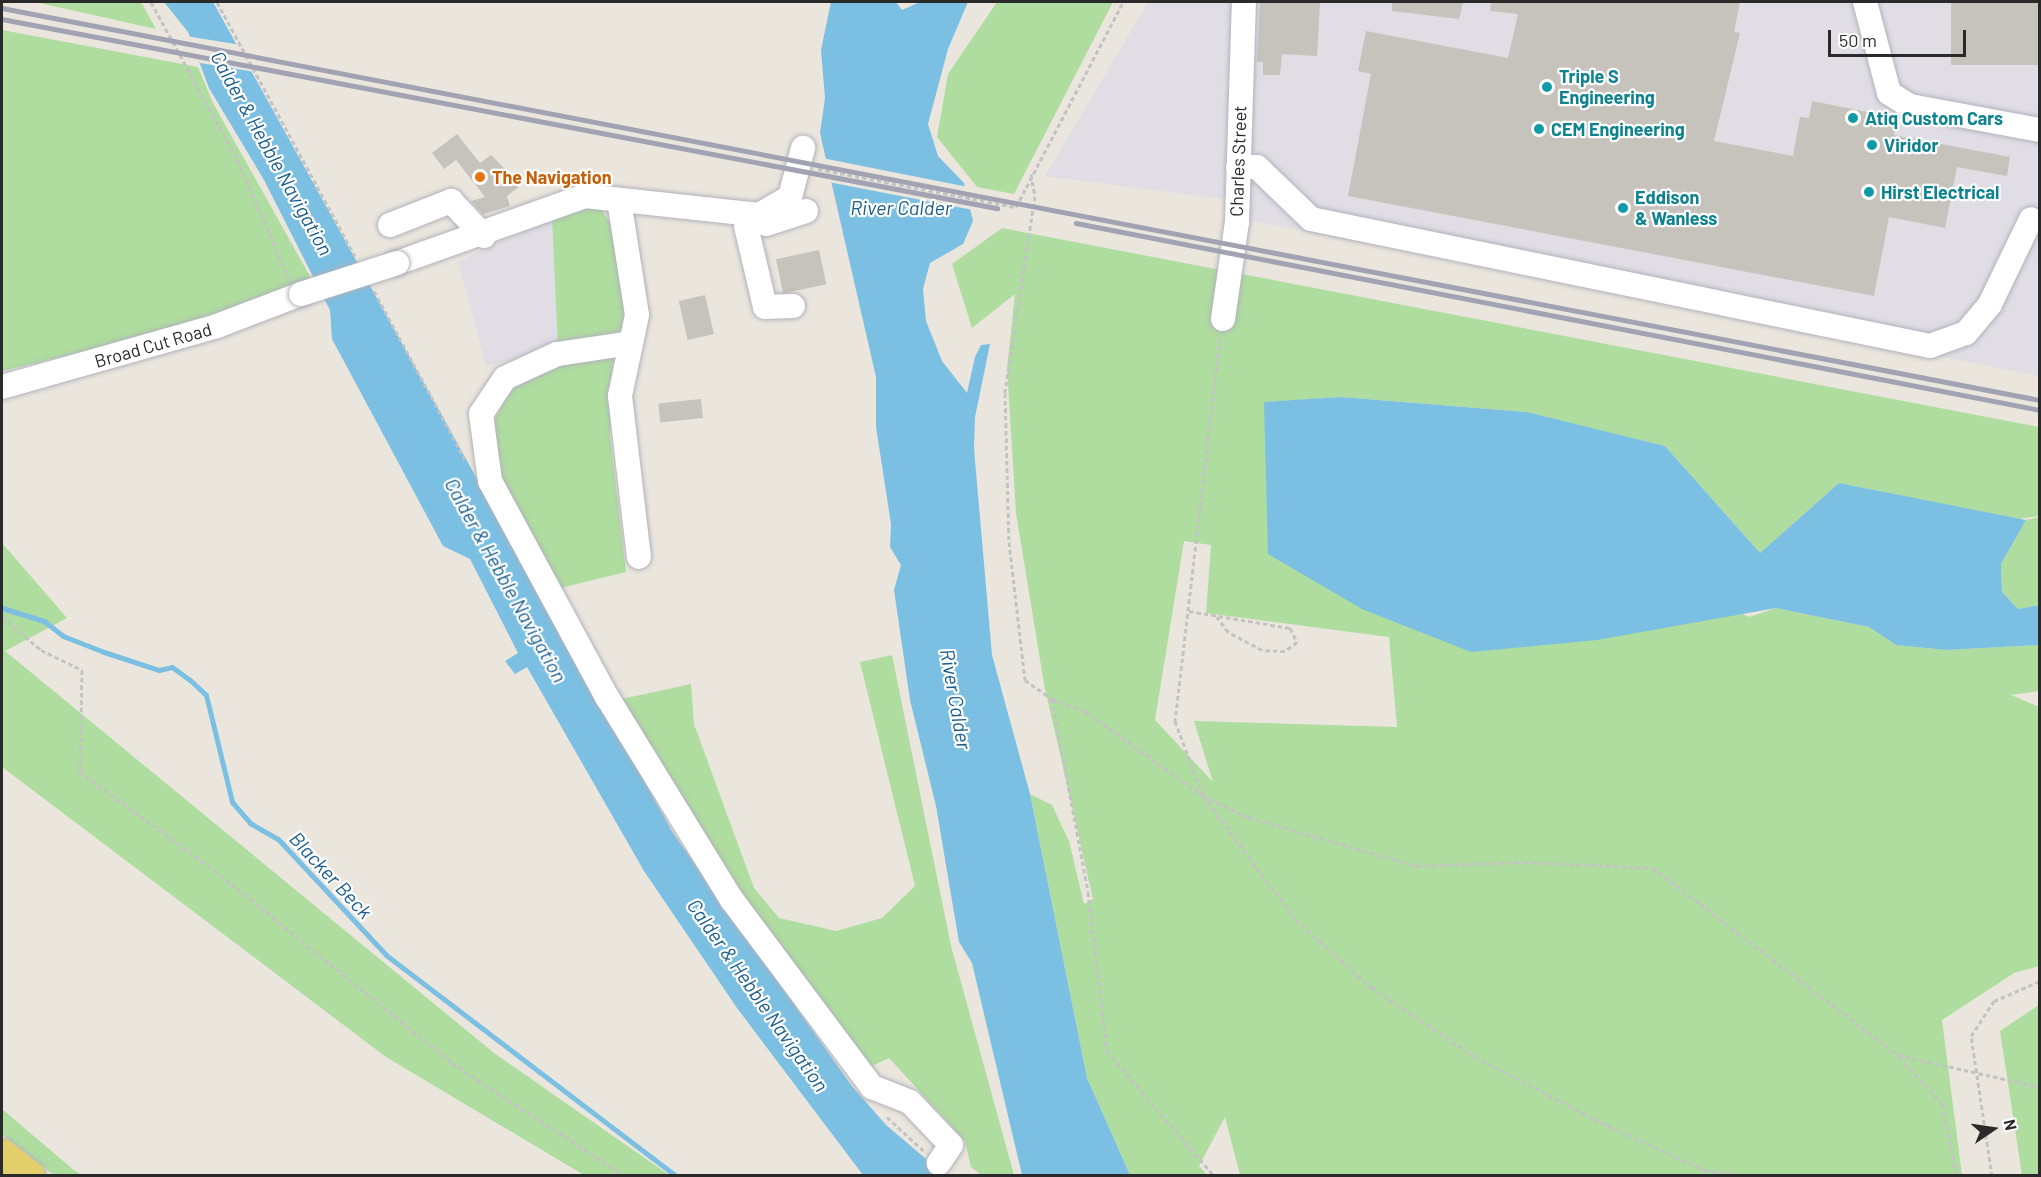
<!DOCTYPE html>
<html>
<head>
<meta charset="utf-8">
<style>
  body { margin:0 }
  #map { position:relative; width:2041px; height:1177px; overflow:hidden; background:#ebe6dd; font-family:Barlow,sans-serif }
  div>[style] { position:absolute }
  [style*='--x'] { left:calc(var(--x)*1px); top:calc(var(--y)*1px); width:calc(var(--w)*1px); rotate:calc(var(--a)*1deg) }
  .industrial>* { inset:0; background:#e0dde4 }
  .green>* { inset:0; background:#afdc9f }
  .water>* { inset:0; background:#7bbfe2 }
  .pier>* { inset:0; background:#ebe6dd }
  .stream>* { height:5px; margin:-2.5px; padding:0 2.5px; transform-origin:2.5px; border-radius:2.5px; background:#7bbfe2 }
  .building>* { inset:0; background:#c6c3bd; transform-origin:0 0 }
  .path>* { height:3px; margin-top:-1.5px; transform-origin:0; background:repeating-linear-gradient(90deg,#c3c3c3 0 4.5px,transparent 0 7.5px) }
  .roads { filter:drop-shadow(0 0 2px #b1b2bc) drop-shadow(0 0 2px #b1b2bc) }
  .minor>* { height:24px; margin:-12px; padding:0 12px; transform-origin:12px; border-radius:12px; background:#fff }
  .major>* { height:30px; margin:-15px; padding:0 15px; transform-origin:15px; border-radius:15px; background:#e2cf6b }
  .rail>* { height:4.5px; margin:-2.25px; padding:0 2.25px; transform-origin:2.25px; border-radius:2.25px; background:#a1a2b2 }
  .bridges { filter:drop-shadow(0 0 2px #b1b2bc) drop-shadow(0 0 2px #b1b2bc) }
  .minor-bridge>* { height:24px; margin:-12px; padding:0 12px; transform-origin:12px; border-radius:12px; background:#fff }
  .dots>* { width:16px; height:16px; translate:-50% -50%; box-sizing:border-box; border:3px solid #fff; border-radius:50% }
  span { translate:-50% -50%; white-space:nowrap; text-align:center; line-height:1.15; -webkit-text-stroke:4.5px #fff; paint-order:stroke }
  .culture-label { font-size:18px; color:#0d838f; font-weight:700 }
  .left { translate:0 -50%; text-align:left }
  .street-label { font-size:18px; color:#2a2a2a }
  .food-label { font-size:18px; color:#c56008; font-weight:700 }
  .water-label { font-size:20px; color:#1b5d8d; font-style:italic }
  .frame { position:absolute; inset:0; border:3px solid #2a2a2a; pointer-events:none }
  .north { position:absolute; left:1963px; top:1099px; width:60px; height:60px; -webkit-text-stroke:4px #fff; paint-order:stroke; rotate:77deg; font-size:16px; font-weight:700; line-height:24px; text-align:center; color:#2a2a2a }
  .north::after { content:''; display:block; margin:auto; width:21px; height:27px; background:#2a2a2a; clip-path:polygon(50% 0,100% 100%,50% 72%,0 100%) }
  .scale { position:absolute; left:1828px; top:30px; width:138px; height:27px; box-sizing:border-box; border:3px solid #2a2a2a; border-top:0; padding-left:8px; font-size:18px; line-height:21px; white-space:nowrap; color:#2a2a2a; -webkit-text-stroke:4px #fff; paint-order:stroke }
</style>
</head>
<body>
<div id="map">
  <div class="industrial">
    <i style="clip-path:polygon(1148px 2px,2039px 2px,2039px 376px,1252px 221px,1231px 223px,1230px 200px,1045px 176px)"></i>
    <i style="clip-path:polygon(552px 218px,558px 349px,486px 366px,458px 262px)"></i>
  </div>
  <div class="green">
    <i style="clip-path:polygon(35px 2px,141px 2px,156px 29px)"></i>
    <i style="clip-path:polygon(997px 2px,1113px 2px,1014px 194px,977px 187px,937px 137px,948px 74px)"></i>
    <i style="clip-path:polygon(2px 30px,198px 67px,213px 103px,312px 280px,211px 321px,2px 371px)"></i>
    <i style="clip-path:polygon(578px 206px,599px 207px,615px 229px,626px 324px,620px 334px,558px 349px,552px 218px)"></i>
    <i style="clip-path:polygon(evenodd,1002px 228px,2039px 427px,2039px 516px,2019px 519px,1839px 483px,1760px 553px,1665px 446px,1526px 412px,1341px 397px,1265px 402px,1749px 617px,1776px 608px,1869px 627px,1896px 645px,1946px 650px,2039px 645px,2039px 691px,2011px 695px,2039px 707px,2039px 966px,2014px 973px,1942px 1020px,1962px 1175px,1240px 1175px,1225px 1117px,1199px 1166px,1207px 1175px,1130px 1175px,1087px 1078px,1030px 794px,1052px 805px,1069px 841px,1084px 904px,1093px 899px,1044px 684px,1016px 513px,1007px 368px,1015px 294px,972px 328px,952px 264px,1002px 228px,1184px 541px,1211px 545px,1206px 613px,1389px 637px,1397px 727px,1194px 721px,1213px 782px,1155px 720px,1184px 541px)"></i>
    <i style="clip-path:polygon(613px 357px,610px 435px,626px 572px,560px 588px,492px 467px,490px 430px,511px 387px,548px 366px)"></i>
    <i style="clip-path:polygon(2039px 517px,2039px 605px,2018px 609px,2002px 592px,2001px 564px,2026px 520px)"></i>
    <i style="clip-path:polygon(2px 543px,67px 618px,5px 651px,494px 1053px,669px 1175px,584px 1175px,386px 1057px,2px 767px)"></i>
    <i style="clip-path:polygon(892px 655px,951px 946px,1014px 1175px,981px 1175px,971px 1167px,965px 1141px,889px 1058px,870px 1067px,741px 899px,622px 699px,691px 684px,694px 724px,754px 888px,779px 918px,836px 931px,882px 918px,915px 886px,860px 662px)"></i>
    <i style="clip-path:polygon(2039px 1005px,2039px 1175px,2022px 1175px,2000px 1031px)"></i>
    <i style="clip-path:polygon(2px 1109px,75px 1171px,82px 1175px,54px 1175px,2px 1134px)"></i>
  </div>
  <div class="water">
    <i style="clip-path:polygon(164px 2px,213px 2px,673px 833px,851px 1085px,886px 1125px,945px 1175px,863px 1175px,737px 1008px,644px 871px,527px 667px,515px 674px,505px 661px,518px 653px,470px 559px,443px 546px,332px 339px,330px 310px,264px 180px,209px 88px,188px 32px)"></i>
    <i style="clip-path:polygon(831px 2px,896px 2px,902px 10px,920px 2px,968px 2px,948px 49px,928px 124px,938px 156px,964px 183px,973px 221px,963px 244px,930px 263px,923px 289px,926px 321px,942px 361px,967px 393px,975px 357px,981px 345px,990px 344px,975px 417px,974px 449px,992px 655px,1030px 794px,1087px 1078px,1130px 1175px,1022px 1175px,972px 963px,959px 942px,936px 806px,910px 700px,894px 590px,901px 565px,890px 547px,891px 524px,876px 427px,876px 377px,820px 133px,825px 98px,821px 50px)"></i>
    <i style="clip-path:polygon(1341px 397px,1527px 412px,1665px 446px,1760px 553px,1839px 483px,2026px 520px,2001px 564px,2002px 592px,2018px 609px,2039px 605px,2039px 645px,1946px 650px,1896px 645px,1869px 627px,1776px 608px,1597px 640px,1471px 652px,1362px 609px,1268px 554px,1264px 402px)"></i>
  </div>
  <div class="pier">
    <i style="clip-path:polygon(186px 36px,241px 45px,255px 72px,200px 63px)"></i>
    <i style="clip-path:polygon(822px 158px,968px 187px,973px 210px,828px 182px)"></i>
  </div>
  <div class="stream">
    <i style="--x:2;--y:608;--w:44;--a:17.2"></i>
    <i style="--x:44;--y:621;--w:24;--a:38"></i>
    <i style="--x:63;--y:636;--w:44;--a:21.3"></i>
    <i style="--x:104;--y:652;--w:58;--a:18.1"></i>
    <i style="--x:159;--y:670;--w:13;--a:-13"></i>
    <i style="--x:172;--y:667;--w:22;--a:36"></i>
    <i style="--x:190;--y:680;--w:22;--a:43"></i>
    <i style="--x:206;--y:695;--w:110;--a:76.3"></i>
    <i style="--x:232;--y:802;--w:28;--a:49"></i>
    <i style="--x:250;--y:823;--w:32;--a:30"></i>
    <i style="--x:278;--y:839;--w:158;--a:47"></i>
    <i style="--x:386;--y:955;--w:365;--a:37.3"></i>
  </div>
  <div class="building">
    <i style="clip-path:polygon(1260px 2px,1320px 2px,1317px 56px,1282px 54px,1280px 75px,1263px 75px,1263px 62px,1257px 62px)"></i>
    <i style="clip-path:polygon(1392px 2px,1463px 2px,1459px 19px,1392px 11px)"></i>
    <i style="clip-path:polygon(1491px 2px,1740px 2px,1734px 32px,1740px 33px,1714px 141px,1793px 156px,1800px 117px,1809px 118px,1812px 101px,1897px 118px,1894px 135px,2010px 157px,2007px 176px,1957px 167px,1945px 228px,1889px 217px,1874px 296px,1348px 196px,1371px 74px,1358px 71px,1366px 31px,1508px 58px,1518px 14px,1490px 11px)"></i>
    <i style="left:1951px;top:2px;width:89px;height:63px"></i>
    <i style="clip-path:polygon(457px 134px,480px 163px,491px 155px,521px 185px,507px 196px,510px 206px,483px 214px,471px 201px,485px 197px,456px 160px,444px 169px,432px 153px)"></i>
    <i style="left:819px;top:250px;width:35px;height:44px;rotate:78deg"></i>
    <i style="left:705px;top:295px;width:40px;height:27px;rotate:77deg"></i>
    <i style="left:701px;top:399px;width:19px;height:43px;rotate:84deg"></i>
  </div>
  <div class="path">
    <i style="--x:151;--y:2;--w:179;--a:61.3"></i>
    <i style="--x:237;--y:159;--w:130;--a:66.4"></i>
    <i style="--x:217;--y:2;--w:289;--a:61.5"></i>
    <i style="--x:818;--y:169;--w:202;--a:10.9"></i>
    <i style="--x:1016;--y:207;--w:231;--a:-62.4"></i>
    <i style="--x:1031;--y:174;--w:22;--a:80"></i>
    <i style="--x:1035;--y:196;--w:199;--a:98.7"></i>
    <i style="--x:1005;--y:393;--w:149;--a:88.5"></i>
    <i style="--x:1009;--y:542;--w:139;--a:83.4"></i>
    <i style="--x:1025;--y:680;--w:33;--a:35"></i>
    <i style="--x:1052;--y:699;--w:196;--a:79.4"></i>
    <i style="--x:1088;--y:892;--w:160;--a:83.2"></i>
    <i style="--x:1107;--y:1051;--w:165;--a:49.4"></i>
    <i style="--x:374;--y:291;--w:191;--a:61.6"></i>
    <i style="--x:1220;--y:338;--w:386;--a:96.7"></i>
    <i style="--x:1175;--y:721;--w:80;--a:69.5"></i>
    <i style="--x:1203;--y:796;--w:155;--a:53.1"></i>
    <i style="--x:1296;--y:920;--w:101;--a:41.8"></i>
    <i style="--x:1371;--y:987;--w:125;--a:33.9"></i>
    <i style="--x:1475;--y:1057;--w:148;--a:27.3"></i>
    <i style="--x:1607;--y:1125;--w:107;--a:24.9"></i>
    <i style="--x:1704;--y:1170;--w:44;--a:7.8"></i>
    <i style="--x:1189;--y:611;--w:102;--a:9.6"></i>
    <i style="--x:1290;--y:628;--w:16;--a:63"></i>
    <i style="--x:1297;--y:642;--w:15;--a:143"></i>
    <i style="--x:1285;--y:651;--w:23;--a:-178"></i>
    <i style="--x:1262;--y:650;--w:38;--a:-152"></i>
    <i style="--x:1228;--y:632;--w:19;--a:-126"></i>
    <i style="--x:2;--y:617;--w:51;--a:40.2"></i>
    <i style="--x:41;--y:650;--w:46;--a:26"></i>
    <i style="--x:82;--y:670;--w:102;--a:91.1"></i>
    <i style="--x:80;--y:772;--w:166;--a:36.2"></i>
    <i style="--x:214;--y:870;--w:306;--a:39"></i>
    <i style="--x:452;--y:1063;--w:207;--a:33.2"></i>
    <i style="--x:1052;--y:699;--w:35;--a:20"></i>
    <i style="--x:1085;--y:711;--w:145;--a:35.8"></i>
    <i style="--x:1203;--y:796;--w:50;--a:25"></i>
    <i style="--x:1248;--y:817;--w:176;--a:16.2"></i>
    <i style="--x:1417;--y:866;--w:107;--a:-2.1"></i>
    <i style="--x:1524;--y:862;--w:129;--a:2.7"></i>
    <i style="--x:1653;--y:868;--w:308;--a:37.4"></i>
    <i style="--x:1898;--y:1055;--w:146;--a:12.7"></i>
    <i style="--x:1899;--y:1057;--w:64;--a:47.5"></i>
    <i style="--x:1942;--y:1104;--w:74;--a:78.2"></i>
    <i style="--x:887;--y:1117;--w:50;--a:42.6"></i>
    <i style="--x:1992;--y:1176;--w:142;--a:-98.5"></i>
    <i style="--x:1971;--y:1036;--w:42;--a:-56.7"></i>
    <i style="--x:1994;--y:1001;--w:50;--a:-23.5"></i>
  </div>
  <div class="roads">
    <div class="minor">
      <i style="--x:1865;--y:2;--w:94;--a:75.2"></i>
      <i style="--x:1889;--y:93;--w:25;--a:32"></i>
      <i style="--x:1910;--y:106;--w:132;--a:10.5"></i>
      <i style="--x:1238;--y:167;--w:19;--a:0"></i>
      <i style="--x:1257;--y:167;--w:75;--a:43.9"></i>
      <i style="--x:1311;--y:219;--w:632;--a:11.59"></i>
      <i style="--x:1930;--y:346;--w:38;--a:-20"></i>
      <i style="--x:1966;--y:333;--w:38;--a:-50"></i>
      <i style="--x:1990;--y:304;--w:94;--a:-64.2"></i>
      <i style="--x:619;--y:200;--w:116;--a:81.1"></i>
      <i style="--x:637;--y:315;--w:83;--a:101.9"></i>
      <i style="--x:620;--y:396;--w:162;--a:83.3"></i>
      <i style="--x:766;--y:224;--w:42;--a:-18"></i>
      <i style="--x:390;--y:225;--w:66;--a:-21.5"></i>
      <i style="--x:451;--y:201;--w:48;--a:46.7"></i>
      <i style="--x:746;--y:226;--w:83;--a:76.8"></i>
      <i style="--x:765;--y:307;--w:28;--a:-2"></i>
      <i style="--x:397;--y:263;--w:200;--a:-19.6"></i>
      <i style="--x:585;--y:196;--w:175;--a:6.2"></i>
      <i style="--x:759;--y:215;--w:36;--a:-30"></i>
      <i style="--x:790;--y:197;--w:51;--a:-75.1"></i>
      <i style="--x:1223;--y:319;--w:98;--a:-81.8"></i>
      <i style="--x:1237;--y:222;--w:220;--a:-88.2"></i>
      <i style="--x:631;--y:343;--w:75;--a:171.5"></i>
      <i style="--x:557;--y:354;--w:57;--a:155.2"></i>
      <i style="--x:505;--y:378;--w:43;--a:123.7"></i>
      <i style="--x:481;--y:414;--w:68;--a:82.3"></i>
      <i style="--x:490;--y:481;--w:246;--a:61.6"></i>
      <i style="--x:607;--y:697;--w:238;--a:58.4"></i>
      <i style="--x:732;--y:900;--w:234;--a:53.2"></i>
      <i style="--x:872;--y:1087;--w:41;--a:21.5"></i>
      <i style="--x:910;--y:1102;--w:59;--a:46.4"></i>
      <i style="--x:951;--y:1145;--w:22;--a:124"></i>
      <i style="--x:2;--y:387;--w:223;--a:-15.8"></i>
      <i style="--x:217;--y:326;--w:90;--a:-20.9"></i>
    </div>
    <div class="major">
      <i style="--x:2;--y:1154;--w:36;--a:38"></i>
    </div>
  </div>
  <div class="rail">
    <i style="--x:2;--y:8;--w:2075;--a:10.89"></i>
    <i style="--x:2;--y:19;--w:1013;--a:10.76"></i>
    <i style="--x:1076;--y:223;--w:982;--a:10.98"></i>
  </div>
  <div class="bridges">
    <div class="minor-bridge">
      <i style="--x:301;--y:294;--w:101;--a:-17.9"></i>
    </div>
  </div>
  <div class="dots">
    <i style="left:1547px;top:87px;background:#0f9aa8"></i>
    <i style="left:1853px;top:118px;background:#0f9aa8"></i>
    <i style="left:1539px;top:129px;background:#0f9aa8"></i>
    <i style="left:1872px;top:145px;background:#0f9aa8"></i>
    <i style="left:480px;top:177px;background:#e8710a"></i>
    <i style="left:1869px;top:192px;background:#0f9aa8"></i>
    <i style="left:1623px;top:208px;background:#0f9aa8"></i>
  </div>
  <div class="culture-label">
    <span class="left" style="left:1559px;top:87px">Triple S<br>Engineering</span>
    <span class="left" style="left:1865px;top:118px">Atiq Custom Cars</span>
    <span class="left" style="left:1551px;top:129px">CEM Engineering</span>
    <span class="left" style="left:1884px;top:145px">Viridor</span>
    <span class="left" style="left:1881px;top:192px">Hirst Electrical</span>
    <span class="left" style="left:1635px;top:208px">Eddison<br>&amp; Wanless</span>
  </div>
  <div class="street-label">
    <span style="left:1238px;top:161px;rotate:-88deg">Charles Street</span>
    <span style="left:153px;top:345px;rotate:-16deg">Broad Cut Road</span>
  </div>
  <div class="food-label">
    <span class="left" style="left:492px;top:177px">The Navigation</span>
  </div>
  <div class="water-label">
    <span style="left:272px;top:153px;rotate:61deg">Calder &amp; Hebble Navigation</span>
    <span style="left:901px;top:207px">River Calder</span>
    <span style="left:506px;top:580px;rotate:61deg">Calder &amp; Hebble Navigation</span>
    <span style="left:956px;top:699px;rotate:80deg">River Calder</span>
    <span style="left:331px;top:875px;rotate:47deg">Blacker Beck</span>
    <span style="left:758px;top:995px;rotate:55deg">Calder &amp; Hebble Navigation</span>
  </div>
  <div class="frame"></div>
  <div class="north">N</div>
  <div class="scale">50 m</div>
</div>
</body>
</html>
